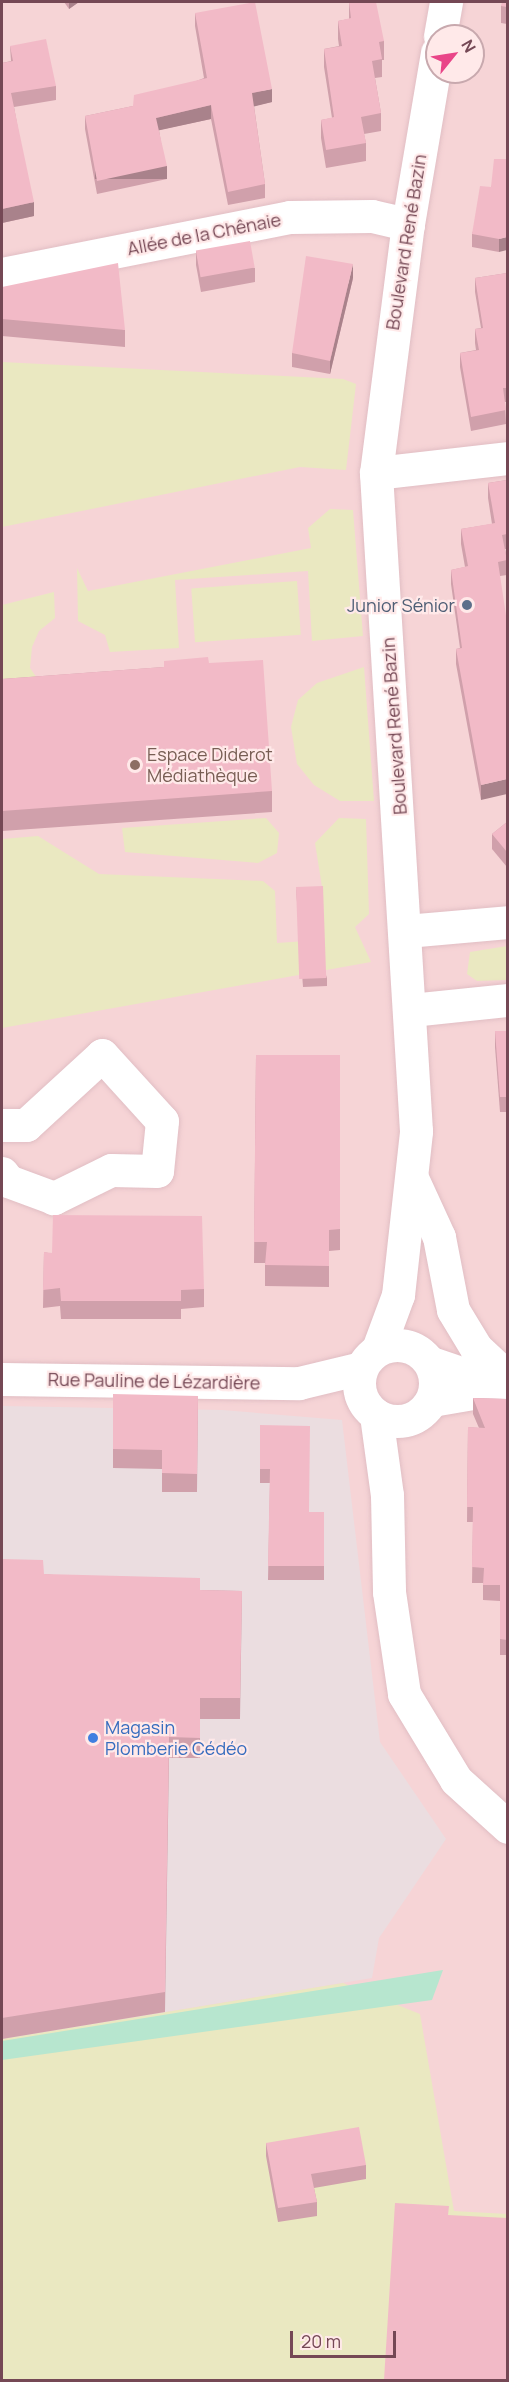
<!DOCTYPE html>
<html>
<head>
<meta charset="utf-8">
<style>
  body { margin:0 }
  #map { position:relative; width:509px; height:2382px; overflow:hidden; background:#fce2e3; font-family:Manrope,sans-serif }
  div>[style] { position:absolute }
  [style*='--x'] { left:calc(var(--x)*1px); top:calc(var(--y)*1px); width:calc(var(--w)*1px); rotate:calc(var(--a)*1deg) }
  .residential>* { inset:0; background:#f6d4d6 }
  .industrial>* { inset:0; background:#ebdde0 }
  .green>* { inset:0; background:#eae8c1; transform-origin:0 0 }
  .water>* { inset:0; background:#b7e6cf }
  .roads { filter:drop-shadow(0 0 2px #e1bec4) drop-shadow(0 0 2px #e1bec4) }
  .street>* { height:33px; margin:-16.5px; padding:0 16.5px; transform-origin:16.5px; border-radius:16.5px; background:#fff }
  .secondary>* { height:33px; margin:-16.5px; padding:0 16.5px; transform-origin:16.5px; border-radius:16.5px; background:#fff }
  .secondary>.ring { margin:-16.5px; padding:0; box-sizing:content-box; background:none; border:33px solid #fff; border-radius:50% }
  .wall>* { inset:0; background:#d0a0ab }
  .shaded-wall>* { inset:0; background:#a9828b; transform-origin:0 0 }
  .building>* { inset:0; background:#f2bac7; transform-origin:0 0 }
  .dots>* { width:16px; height:16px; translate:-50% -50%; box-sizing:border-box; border:3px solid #ffe9e9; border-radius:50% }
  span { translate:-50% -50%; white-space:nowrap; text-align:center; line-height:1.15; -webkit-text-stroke:4.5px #ffe9e9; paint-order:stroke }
  .street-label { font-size:18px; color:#754855 }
  .service-label { font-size:18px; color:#4e5e75 }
  .right { translate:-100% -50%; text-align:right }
  .education-label { font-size:18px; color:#785e54 }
  .left { translate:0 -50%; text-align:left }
  .shop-label { font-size:18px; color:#366cbe }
  .frame { position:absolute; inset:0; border:3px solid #754855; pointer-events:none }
  .north { position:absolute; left:425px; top:24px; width:60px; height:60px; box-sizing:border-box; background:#ffe9e9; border:2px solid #c8a9ae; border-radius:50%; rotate:60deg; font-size:16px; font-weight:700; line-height:24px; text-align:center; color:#754855 }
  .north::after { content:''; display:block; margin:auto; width:21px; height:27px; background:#e94588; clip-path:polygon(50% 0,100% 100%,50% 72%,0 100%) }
  .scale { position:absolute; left:290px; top:2331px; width:106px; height:27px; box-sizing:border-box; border:3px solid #754855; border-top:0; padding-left:8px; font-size:18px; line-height:21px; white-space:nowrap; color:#754855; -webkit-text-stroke:4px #ffe9e9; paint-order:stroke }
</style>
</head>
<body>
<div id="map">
  <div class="residential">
    <i style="clip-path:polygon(evenodd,2px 2px,507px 2px,507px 2380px,2px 2380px,2px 2px,437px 36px,473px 36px,473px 72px,437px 72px,437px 36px)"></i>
  </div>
  <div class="industrial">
    <i style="clip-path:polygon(2px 1406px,222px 1410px,342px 1420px,380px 1742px,446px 1839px,379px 1938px,372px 1978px,2px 2039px)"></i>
  </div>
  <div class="green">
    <i style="clip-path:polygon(2px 362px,343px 379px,356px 384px,346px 470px,300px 467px,2px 527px)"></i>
    <i style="clip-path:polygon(330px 509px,353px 510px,363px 636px,312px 641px,308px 571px,175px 580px,179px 648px,110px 652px,105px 635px,78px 621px,77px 568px,88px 591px,311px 548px,308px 528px)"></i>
    <i style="left:297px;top:581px;width:54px;height:106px;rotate:86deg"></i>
    <i style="clip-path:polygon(54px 592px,55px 618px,39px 631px,32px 647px,30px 668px,44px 688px,2px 691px,2px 605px)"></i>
    <i style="clip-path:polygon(364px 667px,374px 801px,340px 801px,314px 785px,297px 764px,291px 727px,298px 700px,317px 683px)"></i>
    <i style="clip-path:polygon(266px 818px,279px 833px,277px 853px,258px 863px,125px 852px,122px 828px)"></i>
    <i style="clip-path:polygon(339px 818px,366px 819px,369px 914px,355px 927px,371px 962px,2px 1028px,2px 839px,38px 836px,99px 874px,263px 881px,275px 891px,277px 943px,321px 940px,323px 893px,315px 843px)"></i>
    <i style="clip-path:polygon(507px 946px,507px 980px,477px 981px,467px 974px,470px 952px)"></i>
    <i style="clip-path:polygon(343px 1983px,420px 2014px,454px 2211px,507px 2214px,507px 2380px,2px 2380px,2px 2039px)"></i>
  </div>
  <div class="water">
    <i style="clip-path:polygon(443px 1970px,432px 2000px,2px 2060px,2px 2041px)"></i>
  </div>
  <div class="roads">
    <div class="street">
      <i style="--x:2;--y:274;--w:294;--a:-11.2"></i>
      <i style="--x:290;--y:217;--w:82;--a:-0.7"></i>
      <i style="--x:372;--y:216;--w:37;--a:13"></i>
      <i style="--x:376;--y:473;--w:133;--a:-6.5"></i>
      <i style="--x:406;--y:931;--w:102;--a:-5"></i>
      <i style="--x:411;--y:1010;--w:98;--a:-5.9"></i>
      <i style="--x:2;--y:1125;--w:24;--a:0"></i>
      <i style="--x:26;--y:1125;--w:103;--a:-42.6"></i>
      <i style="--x:102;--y:1055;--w:89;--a:47.7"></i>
      <i style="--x:162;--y:1121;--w:50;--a:95.7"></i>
      <i style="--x:157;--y:1171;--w:46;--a:-178.8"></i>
      <i style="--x:111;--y:1170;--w:64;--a:153.8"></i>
      <i style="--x:54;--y:1198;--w:49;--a:-159.7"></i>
      <i style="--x:8;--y:1181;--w:10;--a:-127"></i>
      <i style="--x:412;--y:1178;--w:65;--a:65.4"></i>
      <i style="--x:439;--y:1237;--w:74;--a:79.1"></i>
      <i style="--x:453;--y:1310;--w:44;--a:58.8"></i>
      <i style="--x:476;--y:1348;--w:44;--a:43.2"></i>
      <i style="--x:431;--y:1363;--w:72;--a:18.7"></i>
      <i style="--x:432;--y:1400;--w:77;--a:-9.7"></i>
    </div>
    <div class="secondary">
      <i style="--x:440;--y:36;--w:35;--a:-80"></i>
      <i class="ring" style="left:359px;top:1345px;width:43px;height:43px"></i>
      <i style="--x:378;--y:1349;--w:58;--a:-69.7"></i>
      <i style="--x:398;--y:1295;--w:165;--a:-83.7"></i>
      <i style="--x:416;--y:1131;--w:659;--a:-93.48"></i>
      <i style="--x:376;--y:473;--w:251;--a:-82.7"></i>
      <i style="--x:408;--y:224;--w:174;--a:-80.4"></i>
      <i style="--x:2;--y:1379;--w:297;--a:0.8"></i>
      <i style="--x:299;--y:1383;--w:64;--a:-13.6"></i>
      <i style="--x:376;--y:1415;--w:81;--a:82.2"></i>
      <i style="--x:387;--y:1495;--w:97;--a:88.8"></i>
      <i style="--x:389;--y:1592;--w:103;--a:81.6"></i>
      <i style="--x:404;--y:1694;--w:100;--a:58.8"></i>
      <i style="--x:456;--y:1780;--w:70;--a:42.1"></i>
    </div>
  </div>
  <div class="wall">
    <i style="clip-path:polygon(64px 2px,79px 2px,69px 9px)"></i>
    <i style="clip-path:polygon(349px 2px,384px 41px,384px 60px,382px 60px,382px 77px,375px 78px,381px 113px,381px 131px,364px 134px,366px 143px,366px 161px,326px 168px,321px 138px,321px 120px,332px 118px,324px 67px,324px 49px,339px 46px,338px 39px,338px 21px,349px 19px)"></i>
    <i style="clip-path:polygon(507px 2px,507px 24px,501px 23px,501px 6px)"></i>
    <i style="clip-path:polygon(195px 13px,272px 102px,254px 106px,265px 184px,265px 198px,228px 205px,211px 119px,159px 130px,167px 179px,97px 194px,85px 129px,85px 116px,133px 106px,204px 78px,195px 26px)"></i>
    <i style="clip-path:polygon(10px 46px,56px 86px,56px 100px,14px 107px,34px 216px,2px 223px,2px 63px,11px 61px)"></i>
    <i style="clip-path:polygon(507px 159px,499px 252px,472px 247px,472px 234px,491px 187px)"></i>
    <i style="clip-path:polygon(196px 251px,255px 268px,255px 282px,201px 292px,196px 265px)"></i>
    <i style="clip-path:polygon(507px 273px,507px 402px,505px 402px,506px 424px,471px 431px,460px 367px,460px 353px,476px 350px,475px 343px,475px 329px,481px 328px,475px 292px,475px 278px)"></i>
    <i style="clip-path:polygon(353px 278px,330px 374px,292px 367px,292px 353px)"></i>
    <i style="clip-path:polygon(2px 287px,125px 330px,125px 347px,2px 336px)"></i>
    <i style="clip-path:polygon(507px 480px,507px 549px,505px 549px,507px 560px,507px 575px,500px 576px,481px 800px,456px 664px,456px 649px,460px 648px,451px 584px,451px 570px,465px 567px,461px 544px,461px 529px,492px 524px,488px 498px,488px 483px)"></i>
    <i style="clip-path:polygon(209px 663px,272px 791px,272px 812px,2px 831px,2px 679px,164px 667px)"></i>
    <i style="clip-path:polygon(507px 822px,507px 867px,492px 849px,492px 834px)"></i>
    <i style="clip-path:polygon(296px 888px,327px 978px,327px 986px,303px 987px)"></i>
    <i style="clip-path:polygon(495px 1031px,507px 1031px,507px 1112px,500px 1112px,495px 1047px)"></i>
    <i style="clip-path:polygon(256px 1055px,340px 1055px,340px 1250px,329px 1251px,329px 1287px,265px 1286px,265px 1263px,254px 1263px)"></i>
    <i style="clip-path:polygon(44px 1252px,204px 1289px,204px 1307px,181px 1309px,181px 1319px,61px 1319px,60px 1306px,43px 1308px)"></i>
    <i style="clip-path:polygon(198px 1396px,197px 1492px,162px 1492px,162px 1469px,113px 1468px,113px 1449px)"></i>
    <i style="clip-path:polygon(473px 1398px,507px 1399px,507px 1655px,500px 1655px,500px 1601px,483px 1600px,483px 1583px,472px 1583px,473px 1522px,467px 1522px,468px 1427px,479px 1428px,473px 1414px)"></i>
    <i style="clip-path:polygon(2px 1425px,2px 1559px,44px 1574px,200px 1590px,242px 1591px,240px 1719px,200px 1719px,200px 1758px,169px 1758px,165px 2012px,2px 2039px)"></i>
    <i style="clip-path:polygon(260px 1425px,309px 1512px,324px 1512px,324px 1580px,268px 1580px,270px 1483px,260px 1483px)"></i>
    <i style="clip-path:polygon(266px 2143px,366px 2165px,366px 2179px,314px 2188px,317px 2202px,317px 2216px,278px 2222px,266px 2156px)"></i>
  </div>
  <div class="shaded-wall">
    <i style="clip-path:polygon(69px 2px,79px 2px,69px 9px)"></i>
    <i style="clip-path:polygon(272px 89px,272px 102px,252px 107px,252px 93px)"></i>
    <i style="clip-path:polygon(211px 105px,211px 119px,156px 131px,156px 118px)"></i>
    <i style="left:167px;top:166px;width:13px;height:72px;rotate:90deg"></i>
    <i style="clip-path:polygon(34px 202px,34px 216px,2px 223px,2px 209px)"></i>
    <i style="clip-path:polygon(507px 237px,507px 250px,499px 252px,499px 239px)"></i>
    <i style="clip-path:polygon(353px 264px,353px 278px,330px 374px,330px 361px)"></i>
    <i style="clip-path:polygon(507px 779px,507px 794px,481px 800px,481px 785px)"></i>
  </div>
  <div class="building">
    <i style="clip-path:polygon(255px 2px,272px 89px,252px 93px,265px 184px,228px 192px,211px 105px,156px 118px,167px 166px,97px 181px,85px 116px,133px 106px,134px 95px,207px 78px,195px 13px)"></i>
    <i style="clip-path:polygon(349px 2px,376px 2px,384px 41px,379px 42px,382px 59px,372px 61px,381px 113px,361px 117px,366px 143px,326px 150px,321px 120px,334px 117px,324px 49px,342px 46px,338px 21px,351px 18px)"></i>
    <i style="clip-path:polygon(502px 2px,507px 2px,507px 7px,501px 6px)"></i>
    <i style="clip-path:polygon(46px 39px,56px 86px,11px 93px,34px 202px,2px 209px,2px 63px,13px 61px,10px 46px)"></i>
    <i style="clip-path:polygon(494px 159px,507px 159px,507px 237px,499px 239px,472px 234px,480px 186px,491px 187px)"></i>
    <i style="left:250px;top:241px;width:27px;height:55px;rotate:80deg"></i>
    <i style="clip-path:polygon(306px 256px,353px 264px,330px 361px,292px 353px)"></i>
    <i style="clip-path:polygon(118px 263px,125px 330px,2px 319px,2px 287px)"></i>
    <i style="clip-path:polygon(507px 273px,507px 388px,503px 388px,506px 410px,471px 417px,460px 353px,479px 350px,475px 329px,483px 328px,475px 278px)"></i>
    <i style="clip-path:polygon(507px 480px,507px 534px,502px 535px,507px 560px,498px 562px,507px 622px,507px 779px,481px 785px,456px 649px,462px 648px,451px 570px,468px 566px,461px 529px,495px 523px,488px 483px)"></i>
    <i style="clip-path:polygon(208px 657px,209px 663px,263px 660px,272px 791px,2px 811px,2px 679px,164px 667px,164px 661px)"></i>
    <i style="clip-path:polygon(507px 822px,507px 852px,492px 834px)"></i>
    <i style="left:323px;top:886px;width:92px;height:27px;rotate:88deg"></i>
    <i style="clip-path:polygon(495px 1031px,507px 1031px,507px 1097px,500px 1097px)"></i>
    <i style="clip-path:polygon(256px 1055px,340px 1055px,340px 1229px,329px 1230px,329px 1266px,265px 1265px,267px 1242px,254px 1242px)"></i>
    <i style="clip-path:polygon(53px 1215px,202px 1216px,204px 1289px,181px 1290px,181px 1301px,61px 1301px,60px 1288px,43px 1290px,44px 1252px,52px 1253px)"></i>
    <i style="clip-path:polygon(113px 1394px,198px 1396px,197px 1474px,162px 1473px,162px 1450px,113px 1449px)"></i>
    <i style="clip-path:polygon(473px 1398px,507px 1399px,507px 1640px,500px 1639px,500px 1585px,483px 1585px,484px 1568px,472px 1567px,473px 1507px,467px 1507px,468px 1427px,485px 1428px)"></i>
    <i style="clip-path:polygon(2px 1425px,3px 1425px,2px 1559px,43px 1560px,44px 1574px,200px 1578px,200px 1590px,242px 1591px,240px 1698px,200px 1698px,200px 1738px,169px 1737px,165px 1992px,2px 2018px)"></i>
    <i style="clip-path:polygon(260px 1425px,310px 1426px,309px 1512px,324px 1512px,324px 1566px,268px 1566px,270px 1469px,260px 1469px)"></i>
    <i style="clip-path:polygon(359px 2127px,366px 2165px,311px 2174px,317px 2202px,278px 2208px,266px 2143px)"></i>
    <i style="clip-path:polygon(395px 2203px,449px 2206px,448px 2215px,507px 2218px,507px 2380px,384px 2380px)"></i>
  </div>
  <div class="dots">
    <i style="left:467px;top:605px;background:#5c6f8a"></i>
    <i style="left:135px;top:765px;background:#8d6e63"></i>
    <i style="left:93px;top:1738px;background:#3f7fe0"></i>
  </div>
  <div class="street-label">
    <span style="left:204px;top:234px;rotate:-11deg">Allée de la Chênaie</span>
    <span style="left:406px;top:242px;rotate:-81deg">Boulevard René Bazin</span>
    <span style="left:394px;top:726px;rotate:-94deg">Boulevard René Bazin</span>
    <span style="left:154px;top:1381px;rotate:1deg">Rue Pauline de Lézardière</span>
  </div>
  <div class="service-label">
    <span class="right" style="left:455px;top:605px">Junior Sénior</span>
  </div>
  <div class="education-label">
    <span class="left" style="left:147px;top:765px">Espace Diderot<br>Médiathèque</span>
  </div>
  <div class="shop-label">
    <span class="left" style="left:105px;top:1738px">Magasin<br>Plomberie Cédéo</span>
  </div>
  <div class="frame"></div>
  <div class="north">N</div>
  <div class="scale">20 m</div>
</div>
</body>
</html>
